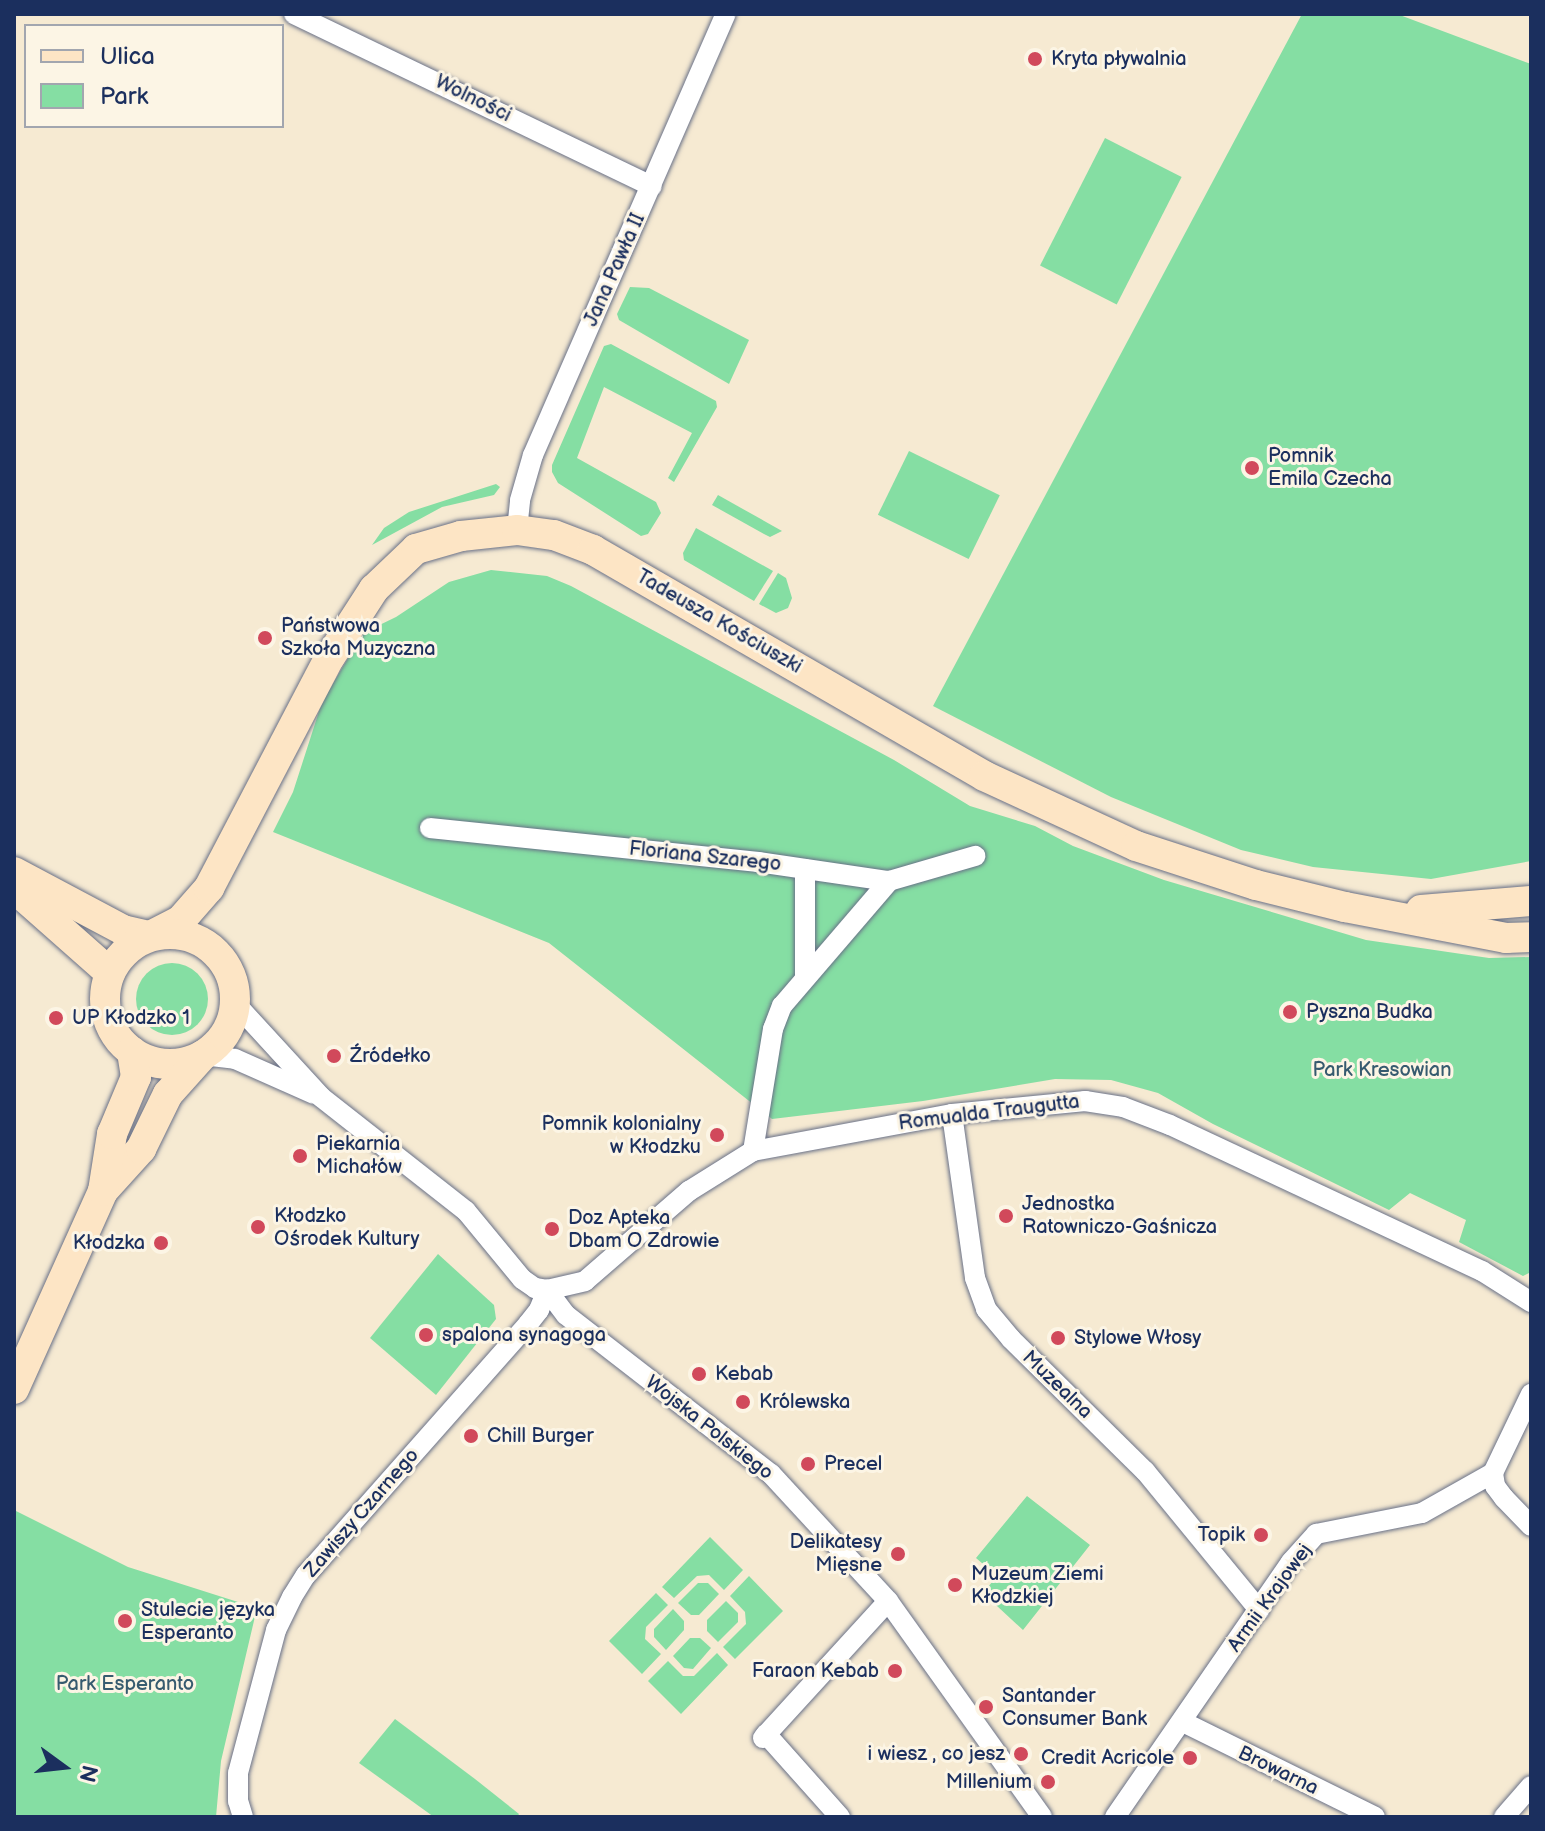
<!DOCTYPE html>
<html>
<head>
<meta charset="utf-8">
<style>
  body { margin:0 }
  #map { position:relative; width:1545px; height:1831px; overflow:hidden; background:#f6ead2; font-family:"Balsamiq Sans",sans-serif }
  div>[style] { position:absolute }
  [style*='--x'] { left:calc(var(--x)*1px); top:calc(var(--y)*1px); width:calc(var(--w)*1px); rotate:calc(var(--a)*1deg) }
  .green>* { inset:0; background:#85dea3; transform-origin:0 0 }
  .round { border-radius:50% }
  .roads { filter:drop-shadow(0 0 2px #687087) drop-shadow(0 0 2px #687087) }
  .street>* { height:20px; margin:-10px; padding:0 10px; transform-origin:10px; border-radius:10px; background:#fff }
  .secondary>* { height:30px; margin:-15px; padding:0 15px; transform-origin:15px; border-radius:15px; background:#fde5c5 }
  .secondary>.ring { margin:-15px; padding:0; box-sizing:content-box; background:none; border:30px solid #fde5c5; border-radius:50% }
  .dots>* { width:22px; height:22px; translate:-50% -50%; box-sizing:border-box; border:4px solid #fcf5e5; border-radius:50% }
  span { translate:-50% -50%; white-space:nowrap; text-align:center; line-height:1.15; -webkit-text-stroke:6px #fcf5e5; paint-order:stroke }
  .poi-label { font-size:20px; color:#1b2f5e }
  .left { translate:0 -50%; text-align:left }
  .right { translate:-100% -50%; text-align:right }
  .street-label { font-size:20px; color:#1b2f5e }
  .park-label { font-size:20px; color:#365b6f }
  .frame { position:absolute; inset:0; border:16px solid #1b2f5e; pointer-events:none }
  .legend { position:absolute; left:24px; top:24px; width:260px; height:104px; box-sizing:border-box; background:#fcf5e5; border:2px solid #a2a6af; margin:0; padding:10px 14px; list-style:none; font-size:24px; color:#1b2f5e }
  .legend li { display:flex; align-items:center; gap:16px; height:40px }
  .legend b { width:40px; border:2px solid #a2a6af }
  .north { position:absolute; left:24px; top:1727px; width:80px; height:80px; -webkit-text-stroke:6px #fcf5e5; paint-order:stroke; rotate:105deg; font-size:22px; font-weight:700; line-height:32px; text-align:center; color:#1b2f5e }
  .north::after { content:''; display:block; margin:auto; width:28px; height:36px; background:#1b2f5e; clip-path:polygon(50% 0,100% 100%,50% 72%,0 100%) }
</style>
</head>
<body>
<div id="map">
  <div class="green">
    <i style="clip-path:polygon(1302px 14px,1397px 14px,1531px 64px,1531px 861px,1431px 879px,1313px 867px,1241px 850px,1111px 797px,933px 706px)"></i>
    <i style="left:1105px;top:138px;width:86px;height:143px;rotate:27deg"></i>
    <i style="clip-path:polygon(630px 287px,649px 288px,749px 340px,729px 384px,619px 320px,617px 314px)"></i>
    <i style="clip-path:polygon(611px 344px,716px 401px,717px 407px,674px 482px,668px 478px,692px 433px,604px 387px,577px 458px,656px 502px,661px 513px,648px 534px,641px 536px,558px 483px,552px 472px,552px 465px,604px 346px)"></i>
    <i style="left:909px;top:451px;width:101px;height:71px;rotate:26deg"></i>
    <i style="clip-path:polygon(496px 484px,500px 487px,494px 495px,442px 507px,372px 545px,384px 528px,409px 512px)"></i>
    <i style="clip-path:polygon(718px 495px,782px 531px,770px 537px,764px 534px,712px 505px)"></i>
    <i style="clip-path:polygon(696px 528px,773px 571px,754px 601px,684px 560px,683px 553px)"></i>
    <i style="clip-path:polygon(491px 570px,547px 576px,571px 586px,894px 760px,970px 806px,1035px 826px,1073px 846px,1164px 880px,1366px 940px,1489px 958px,1531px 957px,1531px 1272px,1523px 1276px,1459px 1242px,1466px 1220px,1410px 1193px,1389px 1210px,1213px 1124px,1158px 1093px,1111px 1080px,1055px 1079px,923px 1101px,772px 1119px,549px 943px,273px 832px,293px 792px,322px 702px,363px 633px,396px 617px,449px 582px)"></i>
    <i style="clip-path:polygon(778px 573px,786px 578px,792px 598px,788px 608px,776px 613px,759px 604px)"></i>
    <i class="round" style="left:136px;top:963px;width:72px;height:72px"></i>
    <i style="clip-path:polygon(438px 1254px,494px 1305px,496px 1319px,436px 1395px,370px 1338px)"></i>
    <i style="clip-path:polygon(1027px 1496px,1090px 1545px,1023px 1630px,983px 1593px,997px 1576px,976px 1558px)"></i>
    <i style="clip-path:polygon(14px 1510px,128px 1567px,257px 1608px,221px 1761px,216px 1817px,14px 1817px)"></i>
    <i style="clip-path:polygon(710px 1537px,743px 1570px,724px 1590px,709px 1575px,697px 1576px,674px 1598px,662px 1587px)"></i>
    <i style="clip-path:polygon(749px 1576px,783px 1611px,735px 1659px,723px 1647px,746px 1624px,745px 1612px,730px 1596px)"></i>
    <i style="clip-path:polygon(698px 1583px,708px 1583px,719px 1594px,699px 1615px,691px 1615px,678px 1603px)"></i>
    <i style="clip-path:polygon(656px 1593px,668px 1605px,646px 1627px,645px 1639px,661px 1654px,642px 1674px,609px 1641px)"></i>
    <i style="clip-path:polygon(726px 1601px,738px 1613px,738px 1622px,718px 1642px,707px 1631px,707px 1620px)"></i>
    <i style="clip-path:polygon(673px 1609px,684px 1621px,684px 1630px,666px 1650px,654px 1637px,654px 1629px)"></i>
    <i style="clip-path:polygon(690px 1638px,700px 1638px,711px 1648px,693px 1669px,684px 1668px,673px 1656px)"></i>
    <i style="clip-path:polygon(717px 1653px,728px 1665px,681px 1714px,648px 1681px,668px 1661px,683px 1676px,694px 1676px)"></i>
    <i style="clip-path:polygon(395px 1719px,475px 1779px,519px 1814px,517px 1817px,434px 1817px,359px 1763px)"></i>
  </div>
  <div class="roads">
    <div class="street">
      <i style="--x:294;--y:14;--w:397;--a:25.7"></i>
      <i style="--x:517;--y:530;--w:30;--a:-84"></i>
      <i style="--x:520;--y:500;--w:47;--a:-73.9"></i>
      <i style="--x:533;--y:455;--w:481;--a:-66.4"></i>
      <i style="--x:430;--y:828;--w:330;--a:5.9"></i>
      <i style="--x:758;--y:862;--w:132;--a:8.3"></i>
      <i style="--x:889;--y:881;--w:90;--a:-16.2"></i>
      <i style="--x:805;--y:869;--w:109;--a:90"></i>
      <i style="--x:234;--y:1002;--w:129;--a:47.5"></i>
      <i style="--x:321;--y:1097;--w:184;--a:38.2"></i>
      <i style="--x:466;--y:1211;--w:88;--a:50.5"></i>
      <i style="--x:522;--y:1279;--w:16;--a:35"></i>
      <i style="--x:535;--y:1288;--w:12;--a:9"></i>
      <i style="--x:547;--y:1290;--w:39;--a:-13"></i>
      <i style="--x:585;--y:1281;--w:138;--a:-40.9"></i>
      <i style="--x:689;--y:1191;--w:75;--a:-32"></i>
      <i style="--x:753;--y:1151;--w:202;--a:-10.5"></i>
      <i style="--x:952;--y:1114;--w:134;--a:-5.6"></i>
      <i style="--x:1085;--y:1101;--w:38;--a:9"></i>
      <i style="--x:1123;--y:1107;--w:50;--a:21"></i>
      <i style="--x:1170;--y:1125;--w:344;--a:25.1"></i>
      <i style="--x:1482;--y:1271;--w:58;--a:32.3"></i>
      <i style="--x:203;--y:1055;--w:32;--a:7"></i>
      <i style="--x:235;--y:1059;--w:86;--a:23.9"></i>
      <i style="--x:952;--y:1114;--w:166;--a:82"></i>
      <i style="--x:975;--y:1278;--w:33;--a:70"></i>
      <i style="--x:986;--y:1309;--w:39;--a:50"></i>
      <i style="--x:1011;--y:1339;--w:188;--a:44.6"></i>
      <i style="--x:1145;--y:1471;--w:180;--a:50.6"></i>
      <i style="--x:753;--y:1151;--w:124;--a:-80.7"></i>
      <i style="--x:773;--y:1029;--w:25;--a:-69"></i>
      <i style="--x:782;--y:1006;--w:165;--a:-49.4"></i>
      <i style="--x:547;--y:1290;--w:31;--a:53"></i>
      <i style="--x:566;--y:1315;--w:259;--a:37.8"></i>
      <i style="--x:771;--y:1474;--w:173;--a:47.3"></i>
      <i style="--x:888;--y:1601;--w:265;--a:54.5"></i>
      <i style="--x:1493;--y:1473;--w:88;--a:-64.3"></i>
      <i style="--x:1493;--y:1473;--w:13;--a:81"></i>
      <i style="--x:1495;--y:1486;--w:15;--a:53"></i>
      <i style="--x:1504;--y:1498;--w:39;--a:46"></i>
      <i style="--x:1183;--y:1722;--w:214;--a:26.3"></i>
      <i style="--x:766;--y:1734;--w:111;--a:48.3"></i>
      <i style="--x:763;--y:1738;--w:185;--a:-47.6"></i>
      <i style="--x:243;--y:1817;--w:17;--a:-107"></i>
      <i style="--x:238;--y:1801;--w:28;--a:-90"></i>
      <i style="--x:238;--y:1773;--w:148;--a:-75.1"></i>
      <i style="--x:276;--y:1630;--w:37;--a:-64"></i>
      <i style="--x:292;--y:1597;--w:26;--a:-58"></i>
      <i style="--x:306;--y:1575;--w:335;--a:-48.5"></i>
      <i style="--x:528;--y:1324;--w:18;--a:-52"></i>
      <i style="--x:539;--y:1310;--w:22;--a:-68"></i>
      <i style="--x:1115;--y:1817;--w:310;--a:-55.4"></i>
      <i style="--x:1291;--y:1562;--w:38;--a:-48"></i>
      <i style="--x:1316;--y:1534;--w:108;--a:-11.2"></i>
      <i style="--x:1422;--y:1513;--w:81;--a:-29.4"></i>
      <i style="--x:1504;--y:1817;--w:41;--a:-48.9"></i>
    </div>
    <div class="secondary">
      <i style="--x:14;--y:872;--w:123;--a:28"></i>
      <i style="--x:123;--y:930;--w:28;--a:13"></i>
      <i style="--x:150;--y:936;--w:35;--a:-27"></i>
      <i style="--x:181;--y:920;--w:43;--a:-48.8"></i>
      <i style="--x:209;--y:888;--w:261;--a:-62.4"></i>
      <i style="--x:330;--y:657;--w:81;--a:-57.1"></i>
      <i style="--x:374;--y:589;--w:58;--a:-43.6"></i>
      <i style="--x:416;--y:549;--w:47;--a:-16.1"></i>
      <i style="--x:461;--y:536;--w:56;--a:-6.1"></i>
      <i style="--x:517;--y:530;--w:37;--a:8"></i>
      <i style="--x:554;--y:535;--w:42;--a:21"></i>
      <i style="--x:593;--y:550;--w:452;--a:30"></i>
      <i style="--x:984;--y:776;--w:167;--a:24.7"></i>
      <i style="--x:1136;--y:846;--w:126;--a:18"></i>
      <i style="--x:1256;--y:885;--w:92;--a:13.9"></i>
      <i style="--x:1345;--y:907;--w:164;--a:10.9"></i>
      <i style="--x:1506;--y:938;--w:25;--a:-2"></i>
      <i style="--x:14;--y:888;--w:128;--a:41.5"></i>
      <i style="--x:1421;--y:910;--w:110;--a:-4.7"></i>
      <i class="ring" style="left:105px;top:934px;width:100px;height:100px"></i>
      <i style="--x:103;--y:1191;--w:57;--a:-47.9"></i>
      <i style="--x:141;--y:1149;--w:61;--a:-63.9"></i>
      <i style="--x:168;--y:1094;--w:52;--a:-48.1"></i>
      <i style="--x:14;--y:1389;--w:217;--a:-65.8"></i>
      <i style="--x:103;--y:1191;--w:58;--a:-81"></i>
      <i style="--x:112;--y:1134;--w:62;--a:-67.2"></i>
      <i style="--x:136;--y:1077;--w:26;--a:-99"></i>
    </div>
  </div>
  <div class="dots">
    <i style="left:1035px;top:59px;background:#d1495b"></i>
    <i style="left:1252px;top:468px;background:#d1495b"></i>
    <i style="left:265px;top:638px;background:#d1495b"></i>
    <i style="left:1290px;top:1012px;background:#d1495b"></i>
    <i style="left:56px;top:1018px;background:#d1495b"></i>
    <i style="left:334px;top:1056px;background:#d1495b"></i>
    <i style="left:717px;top:1135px;background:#d1495b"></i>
    <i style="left:300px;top:1156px;background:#d1495b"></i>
    <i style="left:1006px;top:1216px;background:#d1495b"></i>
    <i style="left:258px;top:1227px;background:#d1495b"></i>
    <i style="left:552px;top:1229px;background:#d1495b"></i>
    <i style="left:161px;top:1243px;background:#d1495b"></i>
    <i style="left:426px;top:1335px;background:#d1495b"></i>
    <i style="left:1058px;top:1338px;background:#d1495b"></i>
    <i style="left:699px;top:1374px;background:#d1495b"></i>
    <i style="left:743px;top:1402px;background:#d1495b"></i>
    <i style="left:471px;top:1436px;background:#d1495b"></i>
    <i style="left:808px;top:1464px;background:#d1495b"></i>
    <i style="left:1261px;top:1535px;background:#d1495b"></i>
    <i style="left:898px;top:1554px;background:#d1495b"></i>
    <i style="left:955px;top:1585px;background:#d1495b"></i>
    <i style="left:125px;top:1621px;background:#d1495b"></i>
    <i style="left:895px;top:1671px;background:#d1495b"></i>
    <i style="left:986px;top:1707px;background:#d1495b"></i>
    <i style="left:1021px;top:1754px;background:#d1495b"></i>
    <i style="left:1190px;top:1758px;background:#d1495b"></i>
    <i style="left:1048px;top:1782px;background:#d1495b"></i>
  </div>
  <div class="poi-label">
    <span class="left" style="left:1051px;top:59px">Kryta pływalnia</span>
    <span class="left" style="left:1268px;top:468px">Pomnik<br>Emila Czecha</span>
    <span class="left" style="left:281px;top:638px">Państwowa<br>Szkoła Muzyczna</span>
    <span class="left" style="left:1306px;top:1012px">Pyszna Budka</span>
    <span class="left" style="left:72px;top:1018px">UP Kłodzko 1</span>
    <span class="left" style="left:350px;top:1056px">Źródełko</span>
    <span class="right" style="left:701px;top:1136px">Pomnik kolonialny<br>w Kłodzku</span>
    <span class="left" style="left:316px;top:1156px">Piekarnia<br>Michałów</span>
    <span class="left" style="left:1022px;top:1216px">Jednostka<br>Ratowniczo-Gaśnicza</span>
    <span class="left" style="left:274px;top:1228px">Kłodzko<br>Ośrodek Kultury</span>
    <span class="left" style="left:568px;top:1230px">Doz Apteka<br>Dbam O Zdrowie</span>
    <span class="right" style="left:145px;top:1243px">Kłodzka</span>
    <span class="left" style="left:442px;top:1335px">spalona synagoga</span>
    <span class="left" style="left:1074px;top:1338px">Stylowe Włosy</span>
    <span class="left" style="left:715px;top:1374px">Kebab</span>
    <span class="left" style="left:759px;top:1402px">Królewska</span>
    <span class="left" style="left:487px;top:1436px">Chill Burger</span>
    <span class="left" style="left:824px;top:1464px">Precel</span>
    <span class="right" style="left:1245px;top:1535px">Topik</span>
    <span class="right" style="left:882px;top:1554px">Delikatesy<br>Mięsne</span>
    <span class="left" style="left:971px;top:1586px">Muzeum Ziemi<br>Kłodzkiej</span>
    <span class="left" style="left:141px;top:1622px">Stulecie języka<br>Esperanto</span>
    <span class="right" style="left:879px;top:1671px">Faraon Kebab</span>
    <span class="left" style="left:1002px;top:1708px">Santander<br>Consumer Bank</span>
    <span class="right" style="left:1005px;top:1754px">i wiesz , co jesz</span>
    <span class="right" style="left:1174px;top:1758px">Credit Acricole</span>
    <span class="right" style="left:1032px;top:1782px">Millenium</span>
  </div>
  <div class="street-label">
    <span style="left:473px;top:99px;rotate:26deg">Wolności</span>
    <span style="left:615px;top:270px;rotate:-66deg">Jana Pawła II</span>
    <span style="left:719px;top:622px;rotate:30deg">Tadeusza Kościuszki</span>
    <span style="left:705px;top:857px;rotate:6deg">Floriana Szarego</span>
    <span style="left:989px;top:1113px;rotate:-7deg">Romualda Traugutta</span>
    <span style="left:1057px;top:1385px;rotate:44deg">Muzealna</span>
    <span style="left:709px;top:1428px;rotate:38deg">Wojska Polskiego</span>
    <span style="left:362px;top:1513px;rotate:-49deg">Zawiszy Czarnego</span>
    <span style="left:1270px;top:1598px;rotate:-54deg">Armii Krajowej</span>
    <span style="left:1278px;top:1771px;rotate:26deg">Browarna</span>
  </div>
  <div class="park-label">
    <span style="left:1382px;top:1070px">Park Kresowian</span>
    <span style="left:125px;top:1684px">Park Esperanto</span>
  </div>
  <div class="frame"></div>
  <ul class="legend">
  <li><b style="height:10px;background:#fde5c5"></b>Ulica</li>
  <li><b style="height:22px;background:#85dea3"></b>Park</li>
  </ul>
  <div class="north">N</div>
</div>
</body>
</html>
